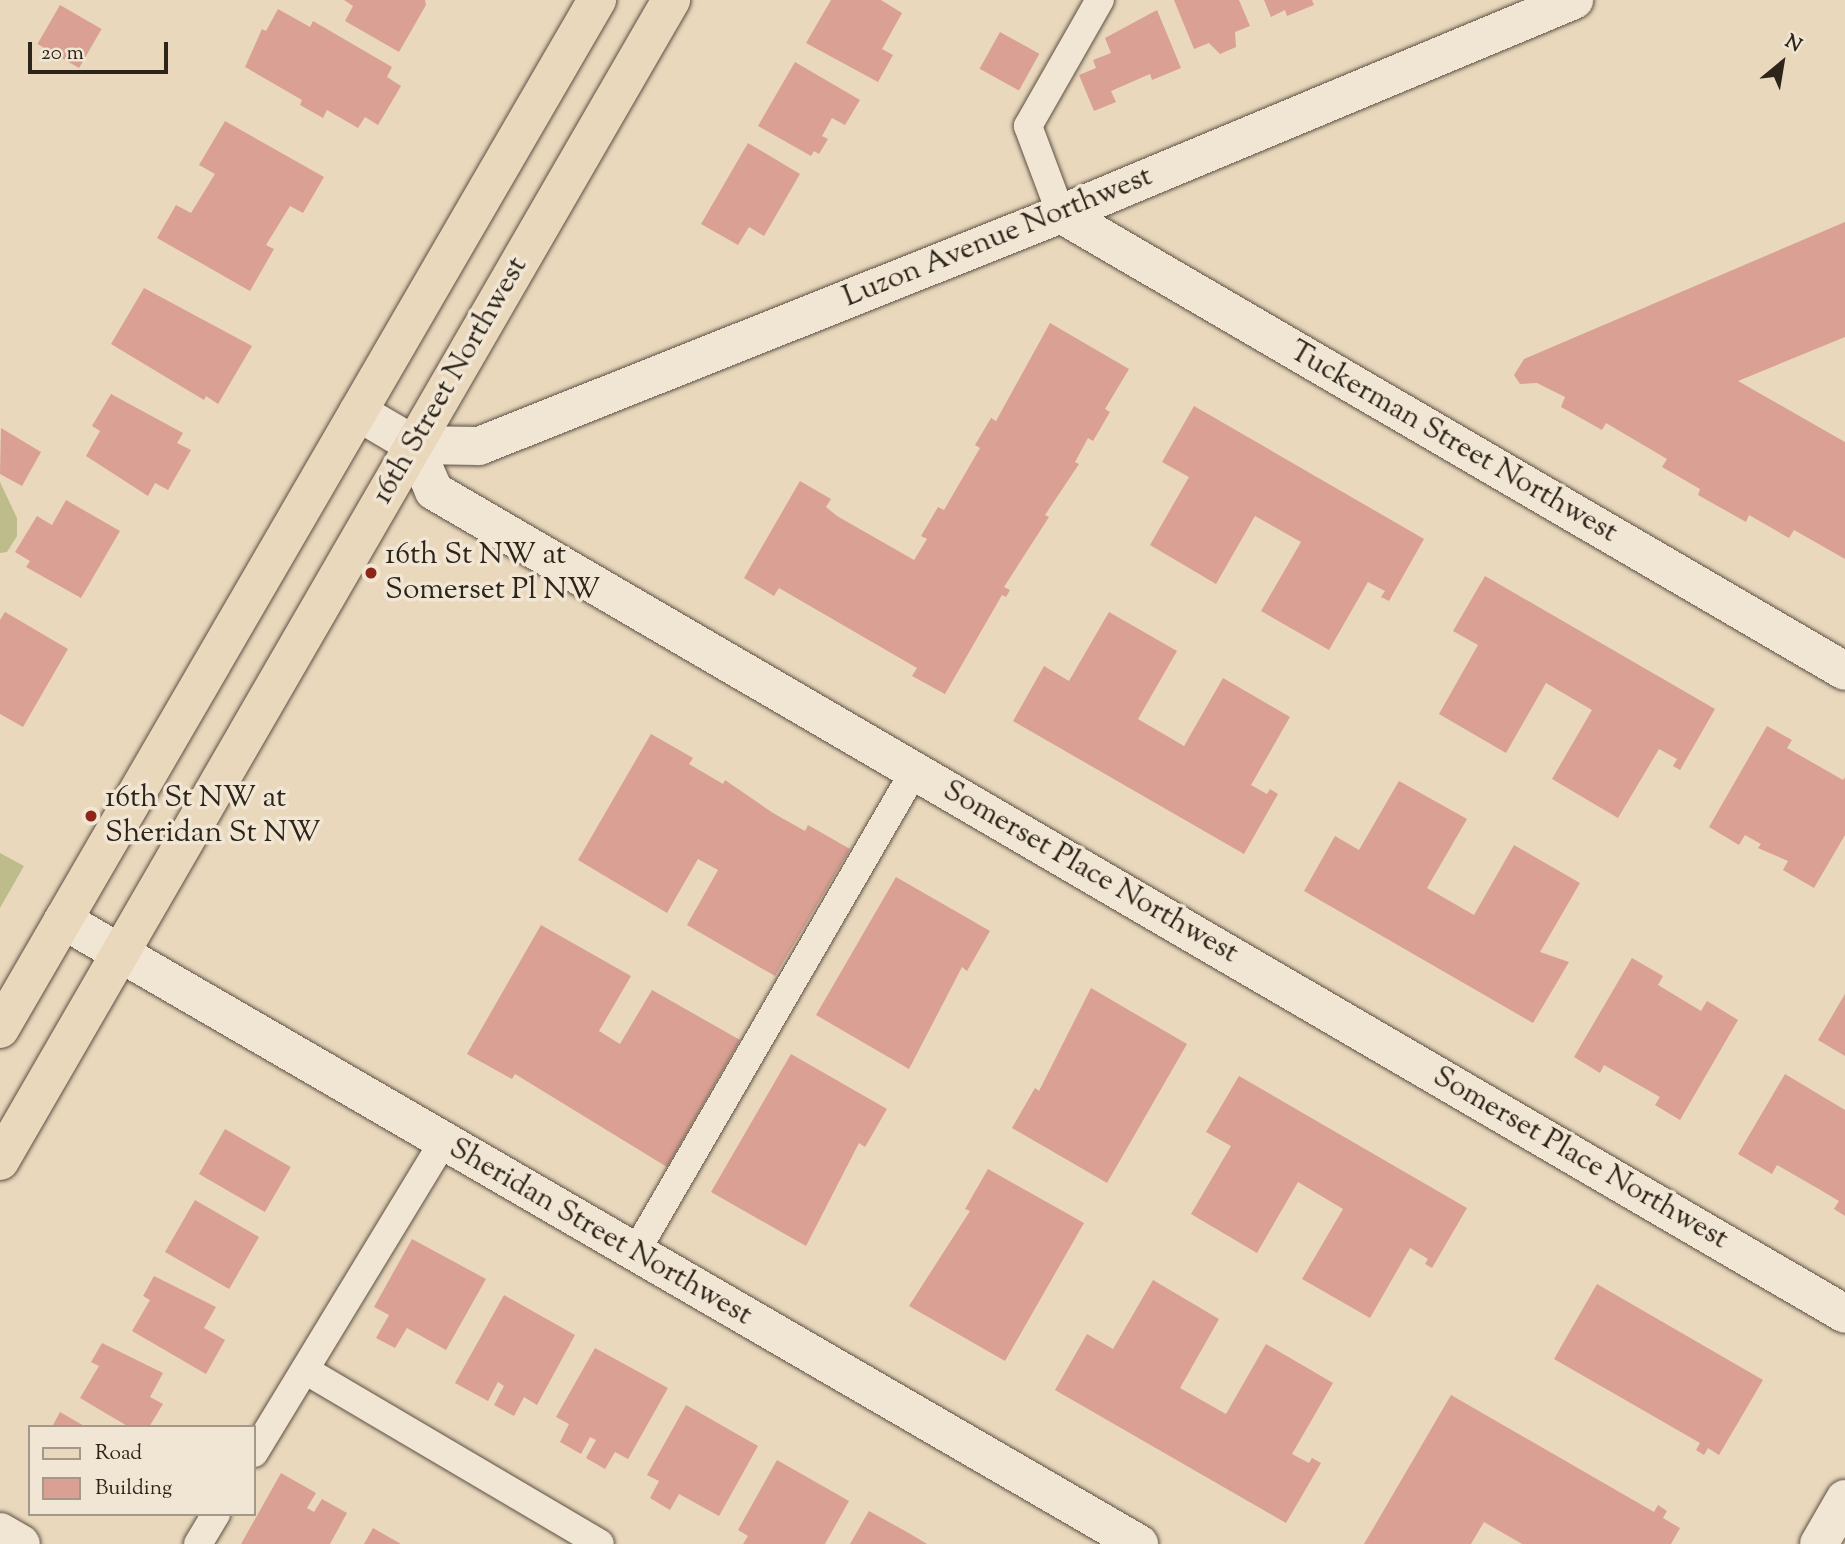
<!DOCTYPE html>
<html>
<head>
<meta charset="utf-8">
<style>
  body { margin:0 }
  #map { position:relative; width:1845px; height:1544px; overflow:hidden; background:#ead8bd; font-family:"Sorts Mill Goudy",serif }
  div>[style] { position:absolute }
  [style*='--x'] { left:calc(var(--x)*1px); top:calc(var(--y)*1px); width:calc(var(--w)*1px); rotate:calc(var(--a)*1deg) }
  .green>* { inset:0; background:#bfbc8c }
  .building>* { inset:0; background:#d9a093; transform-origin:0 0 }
  .roads { filter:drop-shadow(0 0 2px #5c5143) drop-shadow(0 0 2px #5c5143) }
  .service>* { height:28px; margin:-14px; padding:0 14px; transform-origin:14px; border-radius:14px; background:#f1e6d4 }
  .minor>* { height:38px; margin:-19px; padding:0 19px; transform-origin:19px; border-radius:19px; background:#f1e6d4 }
  .tertiary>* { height:38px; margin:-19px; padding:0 19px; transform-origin:19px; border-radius:19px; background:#f1e6d4 }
  .primary>* { height:38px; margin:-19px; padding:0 19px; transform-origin:19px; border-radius:19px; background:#ead8bd }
  .dots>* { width:19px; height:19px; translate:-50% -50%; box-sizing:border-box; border:4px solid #f1e6d4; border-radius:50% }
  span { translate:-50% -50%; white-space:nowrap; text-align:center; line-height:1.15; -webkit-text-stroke:7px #f1e6d4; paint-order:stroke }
  .street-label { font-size:30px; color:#2d241a }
  .poi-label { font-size:30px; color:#2d241a }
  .left { translate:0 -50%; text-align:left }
  .legend { position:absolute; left:28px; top:1425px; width:228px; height:91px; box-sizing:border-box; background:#f1e6d4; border:2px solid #a3988a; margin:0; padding:9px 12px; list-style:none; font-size:21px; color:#2d241a }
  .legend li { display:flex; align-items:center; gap:14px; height:35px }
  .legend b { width:35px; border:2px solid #a3988a }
  .north { position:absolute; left:1747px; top:28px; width:70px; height:70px; -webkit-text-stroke:5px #f1e6d4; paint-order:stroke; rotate:30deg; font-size:19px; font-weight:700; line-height:28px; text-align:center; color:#2d241a }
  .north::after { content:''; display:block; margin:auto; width:24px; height:32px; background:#2d241a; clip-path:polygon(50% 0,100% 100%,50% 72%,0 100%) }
  .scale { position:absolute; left:28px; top:42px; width:140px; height:32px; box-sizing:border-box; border:4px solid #2d241a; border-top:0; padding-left:9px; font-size:21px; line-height:24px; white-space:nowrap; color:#2d241a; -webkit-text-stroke:5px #f1e6d4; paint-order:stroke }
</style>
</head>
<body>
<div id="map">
  <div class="green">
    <i style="clip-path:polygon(0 482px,17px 518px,17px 536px,7px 552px,0 553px)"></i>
    <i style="clip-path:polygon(0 853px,24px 866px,0 908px)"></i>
  </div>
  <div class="building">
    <i style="clip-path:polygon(344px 0,425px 0,426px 5px,399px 52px,345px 21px,353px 6px)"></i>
    <i style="clip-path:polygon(831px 0,881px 0,902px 13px,882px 49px,893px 55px,878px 82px,806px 43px)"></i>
    <i style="clip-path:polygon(1174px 0,1239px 0,1250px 26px,1235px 32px,1236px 47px,1220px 54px,1209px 43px,1194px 49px)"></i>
    <i style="clip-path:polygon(1264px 0,1312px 0,1314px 5px,1287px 16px,1285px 10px,1271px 17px)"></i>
    <i style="left:60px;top:5px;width:48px;height:45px;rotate:30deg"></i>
    <i style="clip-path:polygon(278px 9px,310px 27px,313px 21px,392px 67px,387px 77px,401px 86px,378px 125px,365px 117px,358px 128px,327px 110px,323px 118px,300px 105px,302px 100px,245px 67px,262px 29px,266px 31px)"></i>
    <i style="clip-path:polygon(1157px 10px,1181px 68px,1152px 80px,1150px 74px,1111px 91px,1116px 102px,1094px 111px,1079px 75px,1096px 68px,1093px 60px,1111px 53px,1105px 38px)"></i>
    <i style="left:1000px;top:32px;width:45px;height:42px;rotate:29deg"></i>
    <i style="clip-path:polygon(795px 62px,860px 100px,845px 125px,832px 118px,822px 136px,828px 139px,819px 154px,814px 151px,811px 156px,758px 126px)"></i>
    <i style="clip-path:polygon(225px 121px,324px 177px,303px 213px,290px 206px,266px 245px,274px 249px,250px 291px,157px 238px,176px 205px,191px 213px,215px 174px,199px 165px)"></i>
    <i style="clip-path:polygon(748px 143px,800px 174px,764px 236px,749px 227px,738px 245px,701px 224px)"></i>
    <i style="clip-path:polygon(1845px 222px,1845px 337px,1738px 381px,1845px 442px,1845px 559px,1794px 530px,1789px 538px,1749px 515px,1746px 522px,1698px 495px,1700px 489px,1662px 467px,1667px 459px,1606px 423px,1602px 430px,1561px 407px,1565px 397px,1537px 383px,1520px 384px,1514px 375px,1524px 359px)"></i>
    <i style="clip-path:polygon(144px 288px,252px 346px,218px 404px,206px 396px,204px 400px,111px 344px)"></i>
    <i style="clip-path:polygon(1050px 323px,1129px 369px,1105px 409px,1110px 412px,1093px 441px,1088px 438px,1075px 462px,1079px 464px,1045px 515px,1049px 517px,1004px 587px,1010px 590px,1006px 597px,1002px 595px,945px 694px,912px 676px,917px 668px,779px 588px,774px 596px,744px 578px,800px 481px,831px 499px,826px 507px,837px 516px,914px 560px,927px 539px,921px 536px,938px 507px,944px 510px,980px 448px,975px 445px,991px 418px,996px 421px)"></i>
    <i style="clip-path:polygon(111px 394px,183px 433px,177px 443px,191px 450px,168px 490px,155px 483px,148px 496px,86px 456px,100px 431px,92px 426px)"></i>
    <i style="clip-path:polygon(1194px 406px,1424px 539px,1389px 601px,1381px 597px,1385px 591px,1368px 582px,1329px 650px,1261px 611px,1301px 542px,1255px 516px,1216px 584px,1150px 545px,1189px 477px,1162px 462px)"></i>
    <i style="clip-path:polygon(1px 428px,41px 452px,22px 486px,0 474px)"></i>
    <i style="clip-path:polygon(66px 500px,120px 531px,81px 598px,26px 567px,30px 561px,15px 552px,37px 516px,52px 525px)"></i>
    <i style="clip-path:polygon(1485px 576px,1715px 709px,1680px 770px,1673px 766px,1677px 759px,1659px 749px,1618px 818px,1552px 779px,1592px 710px,1546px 683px,1506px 753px,1439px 714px,1478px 645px,1453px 631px)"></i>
    <i style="clip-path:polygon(5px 612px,68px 649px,23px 727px,0 714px,0 620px)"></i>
    <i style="clip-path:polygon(1109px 612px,1177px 651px,1138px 719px,1184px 746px,1223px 678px,1290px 717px,1251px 785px,1267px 794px,1270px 789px,1278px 794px,1244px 854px,1013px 721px,1044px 666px,1069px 681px)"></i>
    <i style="clip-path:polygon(1767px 726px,1792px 740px,1787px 748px,1843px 780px,1845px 777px,1845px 835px,1814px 888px,1783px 870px,1788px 861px,1758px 848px,1761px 844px,1745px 835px,1739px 845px,1709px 827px)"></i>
    <i style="clip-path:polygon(651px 734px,693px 758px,689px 764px,723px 784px,725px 780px,773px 813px,805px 831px,808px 825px,850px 849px,775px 976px,687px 925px,718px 870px,698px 859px,667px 913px,578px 860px)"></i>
    <i style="clip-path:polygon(1399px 781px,1467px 819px,1427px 888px,1474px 915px,1514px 845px,1580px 883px,1540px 952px,1569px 962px,1533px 1023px,1304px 891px,1335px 836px,1359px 850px)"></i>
    <i style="clip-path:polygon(896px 877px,990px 931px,967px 971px,962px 967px,909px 1069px,816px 1015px)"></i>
    <i style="clip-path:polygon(541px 925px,631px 976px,599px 1031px,620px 1044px,652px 990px,740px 1040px,667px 1167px,515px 1074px,512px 1079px,467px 1054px)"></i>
    <i style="clip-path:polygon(1632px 958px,1663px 976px,1658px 985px,1701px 1011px,1707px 1001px,1738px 1020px,1680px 1120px,1655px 1105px,1660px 1097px,1604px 1065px,1600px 1073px,1574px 1057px)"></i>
    <i style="clip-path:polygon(1091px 988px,1187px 1044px,1107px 1183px,1012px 1128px,1035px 1088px,1039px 1091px)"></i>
    <i style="clip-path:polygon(1845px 994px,1845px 1056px,1818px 1040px)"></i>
    <i style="clip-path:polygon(791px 1054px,887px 1109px,865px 1147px,859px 1143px,806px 1246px,711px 1192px)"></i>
    <i style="clip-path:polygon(1785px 1074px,1845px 1110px,1845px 1216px,1834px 1209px,1839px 1201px,1817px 1188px,1777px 1165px,1772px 1174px,1738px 1154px)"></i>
    <i style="clip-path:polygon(1239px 1076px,1467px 1208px,1432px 1268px,1425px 1264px,1428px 1259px,1410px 1248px,1370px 1318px,1302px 1279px,1343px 1209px,1298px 1182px,1257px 1253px,1191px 1214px,1231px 1146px,1206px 1132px)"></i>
    <i style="left:225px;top:1129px;width:76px;height:52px;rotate:30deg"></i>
    <i style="clip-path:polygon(988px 1169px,1084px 1223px,1005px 1361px,909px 1306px,970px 1211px,965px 1209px)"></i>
    <i style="left:195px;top:1200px;width:74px;height:60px;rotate:30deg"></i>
    <i style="clip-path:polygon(412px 1239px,486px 1279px,446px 1350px,407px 1328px,395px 1348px,376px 1338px,389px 1315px,374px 1307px)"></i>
    <i style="clip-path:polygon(154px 1276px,216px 1307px,204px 1328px,225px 1340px,206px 1374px,132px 1331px,150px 1300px,143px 1296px)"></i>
    <i style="clip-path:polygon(1153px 1280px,1219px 1319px,1180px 1388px,1226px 1414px,1266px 1344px,1333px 1383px,1292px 1454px,1309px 1463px,1312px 1458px,1321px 1463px,1286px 1523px,1055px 1390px,1087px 1334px,1113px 1349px)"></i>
    <i style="clip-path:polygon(1597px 1284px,1763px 1380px,1719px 1455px,1708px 1448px,1704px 1455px,1696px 1450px,1700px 1443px,1554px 1359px)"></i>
    <i style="clip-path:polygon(504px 1295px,575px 1335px,537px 1405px,524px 1397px,514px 1416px,494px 1405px,504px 1386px,498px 1382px,488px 1401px,455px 1383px)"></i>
    <i style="clip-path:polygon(102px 1343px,163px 1373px,150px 1397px,163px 1404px,149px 1427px,129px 1427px,80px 1398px,99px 1366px,91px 1362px)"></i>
    <i style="clip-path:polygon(595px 1348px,668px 1388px,628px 1459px,615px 1452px,605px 1469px,586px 1458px,596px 1440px,590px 1437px,581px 1454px,560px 1442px,569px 1424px,556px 1417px)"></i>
    <i style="clip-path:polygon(1451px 1395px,1654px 1512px,1658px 1505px,1667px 1511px,1663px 1518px,1680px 1528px,1671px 1544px,1522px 1544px,1484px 1522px,1471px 1544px,1364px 1544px)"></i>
    <i style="clip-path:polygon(686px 1405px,758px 1446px,719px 1516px,679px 1494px,670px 1510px,650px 1498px,659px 1481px,647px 1475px)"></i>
    <i style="clip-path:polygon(60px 1412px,86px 1427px,52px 1427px)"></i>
    <i style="clip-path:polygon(777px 1460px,849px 1501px,825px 1544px,743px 1544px,748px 1536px,738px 1530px)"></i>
    <i style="clip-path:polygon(281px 1473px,316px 1493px,307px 1508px,314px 1512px,322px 1499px,347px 1513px,330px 1544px,241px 1544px)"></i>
    <i style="clip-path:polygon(869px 1511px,907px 1532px,927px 1544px,850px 1544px)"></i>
    <i style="clip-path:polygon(373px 1528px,401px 1544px,364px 1544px)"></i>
  </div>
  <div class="roads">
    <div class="service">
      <i style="--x:1061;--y:214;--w:94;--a:-110.6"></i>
      <i style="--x:1028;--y:126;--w:145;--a:-60.3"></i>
      <i style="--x:635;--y:1253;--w:558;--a:-59.9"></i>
      <i style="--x:305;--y:1370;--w:342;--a:30.5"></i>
      <i style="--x:254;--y:1453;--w:364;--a:-58.7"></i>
      <i style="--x:198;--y:1544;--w:35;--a:-59"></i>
    </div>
    <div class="minor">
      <i style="--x:1061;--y:214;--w:907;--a:30.24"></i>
      <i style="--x:358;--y:412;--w:65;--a:30.5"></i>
      <i style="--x:414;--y:445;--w:50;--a:66.5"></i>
      <i style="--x:434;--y:491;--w:1633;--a:30.25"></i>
      <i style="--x:414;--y:445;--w:65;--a:0.9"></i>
      <i style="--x:479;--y:446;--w:627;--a:-21.73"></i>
      <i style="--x:1061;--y:214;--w:556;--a:-22.64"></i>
      <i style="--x:0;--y:1532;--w:24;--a:30"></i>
    </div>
    <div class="tertiary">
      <i style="--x:63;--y:920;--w:1244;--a:30.11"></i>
      <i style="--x:1819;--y:1544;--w:52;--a:-60"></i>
    </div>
    <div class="primary">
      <i style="--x:0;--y:1029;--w:1190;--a:-59.88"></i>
      <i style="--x:0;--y:1161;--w:1341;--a:-59.97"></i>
    </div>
  </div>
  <div class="dots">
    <i style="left:371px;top:573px;background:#8f2418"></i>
    <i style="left:91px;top:816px;background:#8f2418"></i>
  </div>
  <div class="street-label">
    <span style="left:998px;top:238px;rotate:-22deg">Luzon Avenue Northwest</span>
    <span style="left:451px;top:381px;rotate:-60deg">16th Street Northwest</span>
    <span style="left:1453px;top:443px;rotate:30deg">Tuckerman Street Northwest</span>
    <span style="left:1090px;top:873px;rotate:30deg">Somerset Place Northwest</span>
    <span style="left:1580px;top:1159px;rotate:30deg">Somerset Place Northwest</span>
    <span style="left:600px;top:1233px;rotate:30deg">Sheridan Street Northwest</span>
  </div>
  <div class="poi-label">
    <span class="left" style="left:385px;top:573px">16th St NW at<br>Somerset Pl NW</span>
    <span class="left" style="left:105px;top:816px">16th St NW at<br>Sheridan St NW</span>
  </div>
  <ul class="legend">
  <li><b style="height:9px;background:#ead8bd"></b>Road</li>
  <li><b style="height:19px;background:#d9a093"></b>Building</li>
  </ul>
  <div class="north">N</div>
  <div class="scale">20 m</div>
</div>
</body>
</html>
